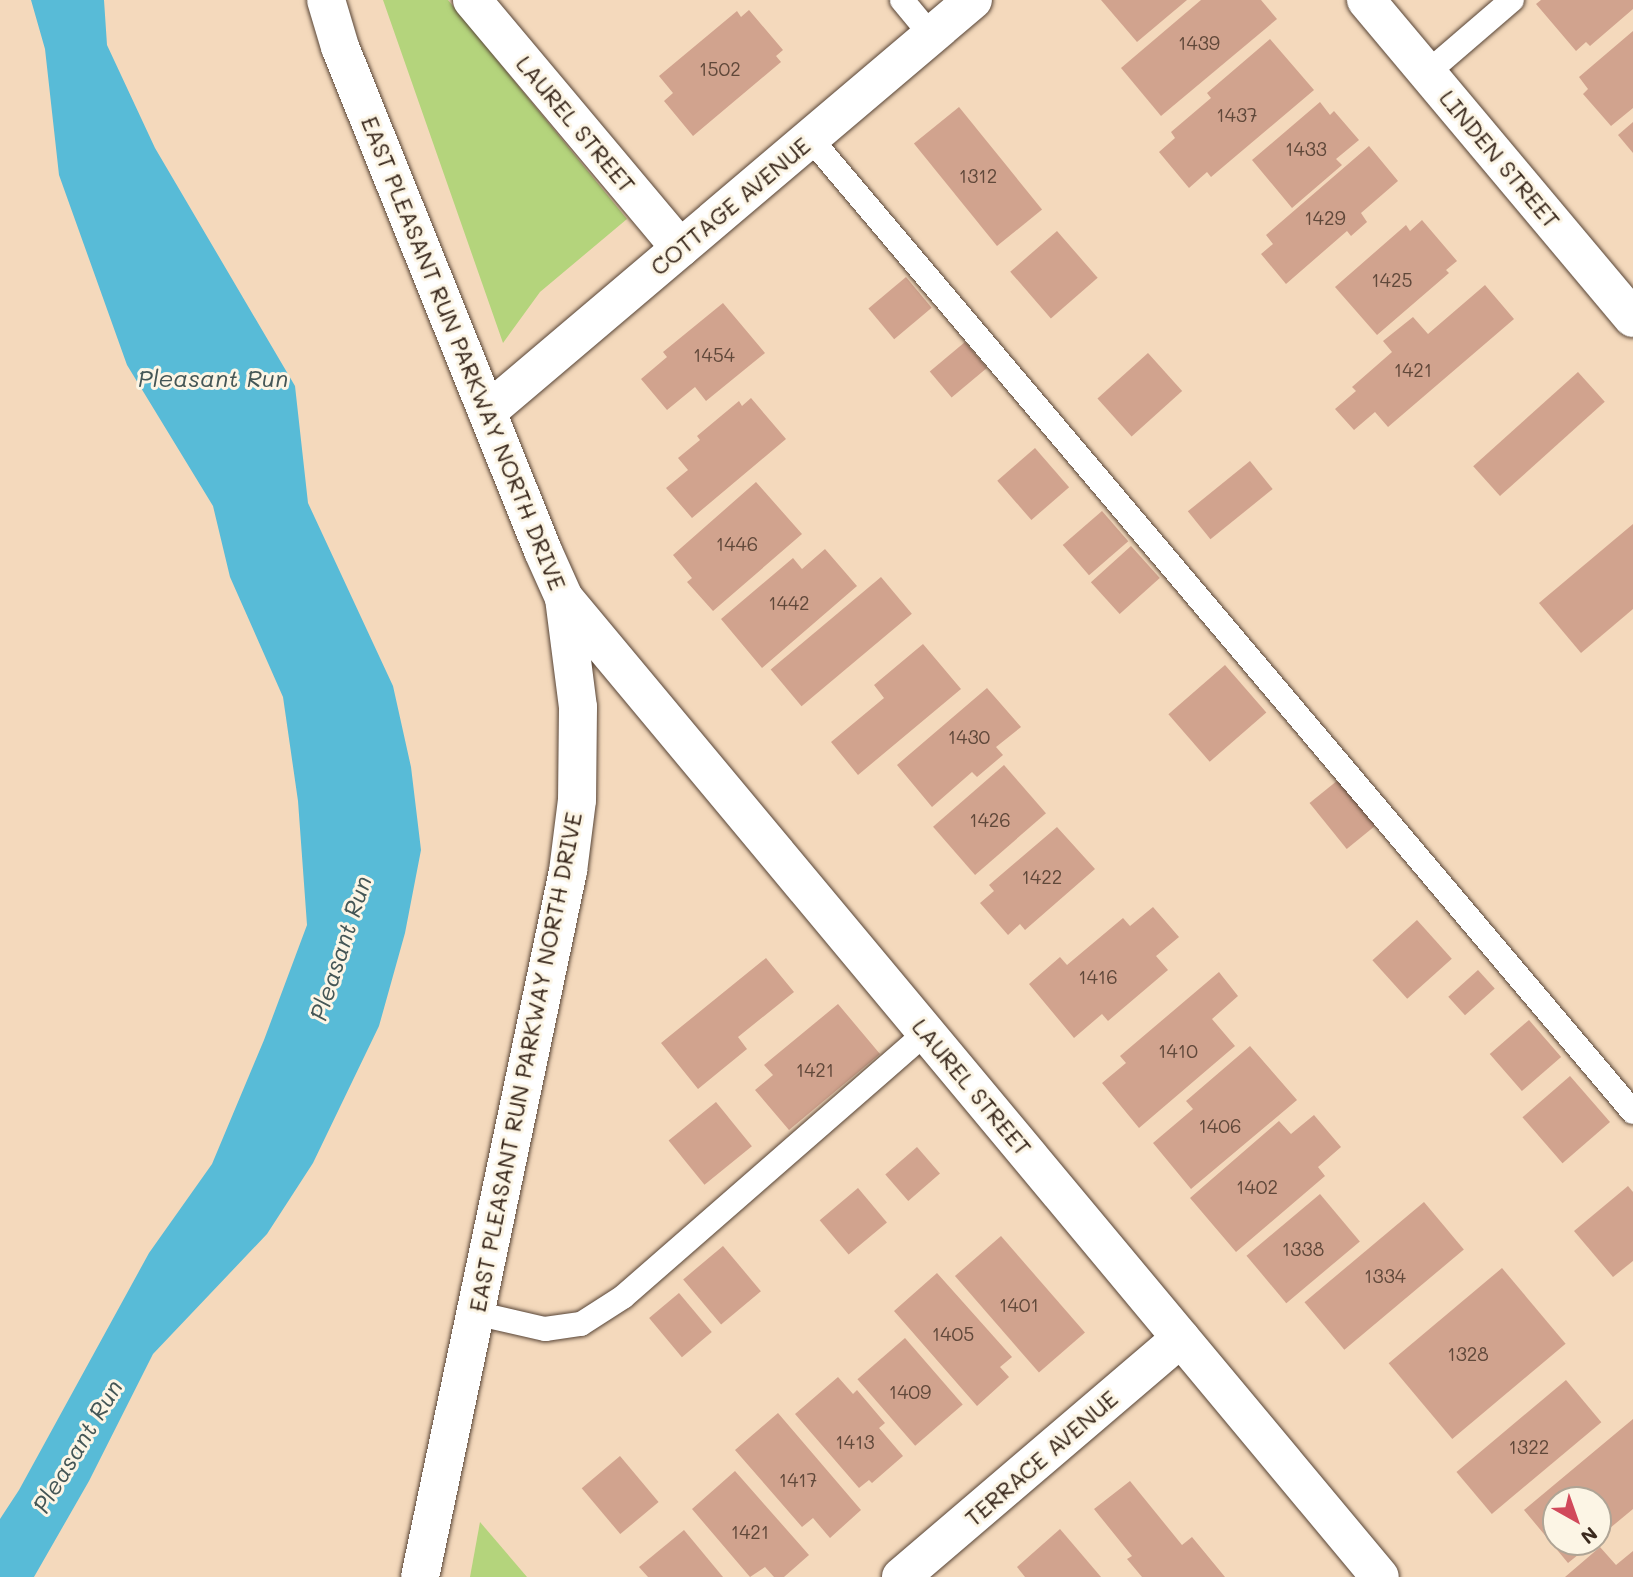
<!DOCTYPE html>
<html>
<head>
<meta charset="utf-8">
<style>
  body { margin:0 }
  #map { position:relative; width:1633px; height:1577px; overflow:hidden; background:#f4d9bc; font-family:Mali,sans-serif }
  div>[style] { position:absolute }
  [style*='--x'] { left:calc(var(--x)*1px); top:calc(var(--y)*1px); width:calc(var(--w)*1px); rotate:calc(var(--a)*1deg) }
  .green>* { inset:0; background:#b4d47c }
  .water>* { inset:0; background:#58bbd7 }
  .building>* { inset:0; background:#d1a38e; transform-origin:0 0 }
  .roads { filter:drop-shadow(0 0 2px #574436) drop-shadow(0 0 2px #574436) }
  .service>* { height:24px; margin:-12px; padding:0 12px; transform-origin:12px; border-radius:12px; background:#fff }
  .minor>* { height:38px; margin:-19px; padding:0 19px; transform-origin:19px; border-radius:19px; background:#fff }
  .tertiary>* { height:38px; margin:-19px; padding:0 19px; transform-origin:19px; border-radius:19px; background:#fff }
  span { translate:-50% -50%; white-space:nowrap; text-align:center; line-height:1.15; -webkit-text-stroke:6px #fcf5e5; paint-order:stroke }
  .number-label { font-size:19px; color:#60483a }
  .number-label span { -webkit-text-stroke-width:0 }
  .street-label { font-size:23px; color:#3b2a1e }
  .water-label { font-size:24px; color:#445656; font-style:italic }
  .north { position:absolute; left:1542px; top:1486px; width:70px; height:70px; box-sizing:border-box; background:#fcf5e5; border:2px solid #afa495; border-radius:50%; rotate:140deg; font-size:19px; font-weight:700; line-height:28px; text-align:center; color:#3b2a1e }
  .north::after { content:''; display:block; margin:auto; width:24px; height:32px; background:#d1495b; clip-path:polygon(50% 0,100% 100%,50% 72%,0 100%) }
</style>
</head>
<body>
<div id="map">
  <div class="green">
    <i style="clip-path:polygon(383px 0,448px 0,627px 219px,540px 292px,503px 343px)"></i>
    <i style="clip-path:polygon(480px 1522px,527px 1577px,470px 1577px)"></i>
  </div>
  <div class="water">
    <i style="clip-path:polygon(31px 0,104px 0,107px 45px,155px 148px,295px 386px,308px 503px,393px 686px,411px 767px,421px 850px,405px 933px,379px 1026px,313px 1163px,267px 1234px,153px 1354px,89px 1481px,34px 1577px,0 1577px,0 1519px,19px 1490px,149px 1253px,212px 1164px,264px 1040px,307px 925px,298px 801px,283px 697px,230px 577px,213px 506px,127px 365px,59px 175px,45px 49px)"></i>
  </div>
  <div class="building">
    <i style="clip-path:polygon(1101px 0,1187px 0,1137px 42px)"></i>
    <i style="clip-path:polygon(1201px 0,1261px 0,1277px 19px,1161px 116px,1121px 68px)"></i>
    <i style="clip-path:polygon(1541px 0,1633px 0,1633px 9px,1590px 46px,1586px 42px,1576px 51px,1536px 4px)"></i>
    <i style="clip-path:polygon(749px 10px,783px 50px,776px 56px,781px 62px,693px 136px,664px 101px,673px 93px,659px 76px,737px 11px,741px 17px)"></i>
    <i style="clip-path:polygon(1633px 31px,1633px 108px,1611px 126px,1583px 94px,1588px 89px,1579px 77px)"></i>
    <i style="clip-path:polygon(1270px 39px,1314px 90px,1211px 177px,1207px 172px,1189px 188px,1159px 152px,1175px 138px,1171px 132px,1211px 98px,1207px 93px)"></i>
    <i style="clip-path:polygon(1320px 102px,1330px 115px,1334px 111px,1359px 140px,1336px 159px,1342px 165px,1292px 208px,1252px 160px)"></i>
    <i style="left:959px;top:107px;width:132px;height:58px;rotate:51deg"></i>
    <i style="clip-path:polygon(1633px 122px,1633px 153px,1618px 135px)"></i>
    <i style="clip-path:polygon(1369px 146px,1398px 181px,1361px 213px,1367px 222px,1351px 236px,1347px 231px,1286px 284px,1261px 254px,1273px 244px,1266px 235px)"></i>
    <i style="clip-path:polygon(1422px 220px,1457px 261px,1446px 270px,1449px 273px,1377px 335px,1335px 287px,1406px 225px,1410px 231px)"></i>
    <i style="left:1057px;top:231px;width:62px;height:62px;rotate:49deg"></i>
    <i style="left:906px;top:277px;width:40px;height:49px;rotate:50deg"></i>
    <i style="clip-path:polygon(1485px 285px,1514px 319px,1388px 427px,1375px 412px,1354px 430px,1335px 409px,1356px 391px,1352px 387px,1392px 352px,1383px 341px,1413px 317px,1428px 334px)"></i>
    <i style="clip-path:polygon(723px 303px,765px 353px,706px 401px,695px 387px,667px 410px,641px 379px,667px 357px,663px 352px)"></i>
    <i style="left:965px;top:342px;width:34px;height:46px;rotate:50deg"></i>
    <i style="left:1148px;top:353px;width:51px;height:68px;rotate:48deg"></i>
    <i style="left:1578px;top:372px;width:40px;height:141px;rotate:48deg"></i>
    <i style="clip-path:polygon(751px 398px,786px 439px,692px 518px,666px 488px,688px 470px,678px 458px,700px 440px,697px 436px,739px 401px,742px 406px)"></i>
    <i style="left:1035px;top:448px;width:52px;height:50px;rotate:49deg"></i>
    <i style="left:1250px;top:461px;width:36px;height:80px;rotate:51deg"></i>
    <i style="clip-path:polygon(756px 482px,802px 534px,713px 611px,687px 582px,692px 578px,673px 555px)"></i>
    <i style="left:1102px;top:511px;width:40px;height:52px;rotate:49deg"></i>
    <i style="clip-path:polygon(1633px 524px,1633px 609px,1581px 653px,1539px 603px)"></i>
    <i style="left:1131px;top:546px;width:43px;height:54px;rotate:48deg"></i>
    <i style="clip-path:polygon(825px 549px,857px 586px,762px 668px,721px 619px,793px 558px,802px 569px)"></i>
    <i style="left:881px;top:577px;width:48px;height:144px;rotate:50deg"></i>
    <i style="clip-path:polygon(923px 644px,961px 689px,858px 775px,831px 742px,884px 698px,874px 685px)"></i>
    <i style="left:1225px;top:665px;width:63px;height:75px;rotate:49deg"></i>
    <i style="clip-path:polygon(987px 688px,1021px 727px,996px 747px,1003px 755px,977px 777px,972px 772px,932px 807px,897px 765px)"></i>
    <i style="left:1004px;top:765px;width:64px;height:94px;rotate:49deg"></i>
    <i style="left:1343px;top:776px;width:59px;height:43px;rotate:51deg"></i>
    <i style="clip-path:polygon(1057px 827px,1095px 869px,1025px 930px,1020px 924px,1008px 935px,980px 903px,994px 891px,989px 885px)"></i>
    <i style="clip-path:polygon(1153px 907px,1179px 937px,1156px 956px,1168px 970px,1108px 1021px,1102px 1014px,1074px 1038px,1029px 984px,1060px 957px,1067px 965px,1123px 918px,1130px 926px)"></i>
    <i style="left:1417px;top:920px;width:52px;height:60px;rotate:48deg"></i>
    <i style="clip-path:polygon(766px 958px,794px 992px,738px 1037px,747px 1049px,698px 1089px,661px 1043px)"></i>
    <i style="left:1478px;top:970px;width:25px;height:40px;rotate:48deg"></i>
    <i style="clip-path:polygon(1219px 972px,1238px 996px,1212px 1019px,1235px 1046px,1139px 1128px,1102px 1083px,1126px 1063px,1120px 1056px)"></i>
    <i style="clip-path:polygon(838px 1004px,880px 1054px,789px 1130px,755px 1090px,773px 1075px,764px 1065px)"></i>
    <i style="left:1529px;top:1020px;width:49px;height:52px;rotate:49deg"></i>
    <i style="clip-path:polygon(1250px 1046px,1297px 1100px,1191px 1189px,1153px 1143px,1193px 1109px,1186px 1101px)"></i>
    <i style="left:1570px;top:1076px;width:61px;height:63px;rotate:49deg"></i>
    <i style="left:716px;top:1102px;width:57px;height:61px;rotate:51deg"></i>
    <i style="clip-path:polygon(1314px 1115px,1341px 1147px,1318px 1167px,1325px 1176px,1236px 1252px,1190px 1198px,1279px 1121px,1291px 1134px)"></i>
    <i style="left:917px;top:1147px;width:35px;height:42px;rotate:49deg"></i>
    <i style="clip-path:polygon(1628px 1186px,1633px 1192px,1633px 1261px,1613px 1277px,1574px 1231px)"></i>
    <i style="left:858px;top:1188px;width:45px;height:50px;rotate:50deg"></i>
    <i style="left:1320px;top:1194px;width:62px;height:96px;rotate:50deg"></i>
    <i style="left:1424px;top:1202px;width:62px;height:156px;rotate:50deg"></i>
    <i style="left:1001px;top:1236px;width:128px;height:61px;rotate:49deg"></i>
    <i style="left:723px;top:1246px;width:59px;height:52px;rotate:50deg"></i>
    <i style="left:1502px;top:1268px;width:99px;height:148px;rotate:50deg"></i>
    <i style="clip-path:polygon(937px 1273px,1012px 1357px,1000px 1367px,1009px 1377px,977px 1406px,894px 1311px)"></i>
    <i style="left:679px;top:1293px;width:51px;height:39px;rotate:50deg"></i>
    <i style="left:905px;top:1338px;width:88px;height:63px;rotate:49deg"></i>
    <i style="clip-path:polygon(838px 1377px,853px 1394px,857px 1390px,885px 1423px,879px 1428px,903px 1456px,872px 1483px,869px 1480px,859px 1488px,795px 1414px)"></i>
    <i style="left:1566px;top:1380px;width:55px;height:143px;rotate:50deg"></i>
    <i style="clip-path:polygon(778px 1413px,861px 1510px,830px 1538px,813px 1518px,802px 1527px,735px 1450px)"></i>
    <i style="clip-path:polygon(1633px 1419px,1633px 1509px,1598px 1538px,1598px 1500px,1556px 1500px,1556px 1542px,1594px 1542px,1568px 1563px,1524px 1510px)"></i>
    <i style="left:620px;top:1456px;width:60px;height:50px;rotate:50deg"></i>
    <i style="clip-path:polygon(735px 1471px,809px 1555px,784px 1577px,774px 1577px,765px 1567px,750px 1577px,692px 1509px)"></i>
    <i style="clip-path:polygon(1130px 1481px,1182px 1545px,1192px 1537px,1225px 1577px,1142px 1577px,1127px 1559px,1132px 1556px,1094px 1509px)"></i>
    <i style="clip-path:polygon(1060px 1529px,1101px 1577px,1025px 1577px,1017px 1567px)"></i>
    <i style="clip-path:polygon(684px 1530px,723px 1577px,648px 1577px,639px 1567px)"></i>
    <i style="clip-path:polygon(1600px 1547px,1616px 1565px,1633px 1551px,1633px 1577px,1565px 1577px)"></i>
  </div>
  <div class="roads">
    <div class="service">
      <i style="--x:902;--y:0;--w:45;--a:50.4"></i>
      <i style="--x:1427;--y:73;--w:112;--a:-40.7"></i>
      <i style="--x:810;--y:138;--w:1275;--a:49.8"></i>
      <i style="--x:475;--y:1313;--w:72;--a:12.9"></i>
      <i style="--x:545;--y:1329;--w:36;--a:-8"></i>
      <i style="--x:581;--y:1324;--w:50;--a:-32.7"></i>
      <i style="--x:623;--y:1297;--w:403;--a:-41.1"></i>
    </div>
    <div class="minor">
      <i style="--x:472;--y:0;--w:324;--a:50"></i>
      <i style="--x:1366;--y:0;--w:415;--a:50"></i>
      <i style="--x:487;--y:412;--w:637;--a:-40.29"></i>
      <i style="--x:564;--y:598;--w:1274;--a:50.19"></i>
      <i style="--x:901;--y:1577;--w:368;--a:-40.5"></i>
    </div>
    <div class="tertiary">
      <i style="--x:326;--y:0;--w:49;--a:73.4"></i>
      <i style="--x:340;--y:47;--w:543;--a:68.06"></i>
      <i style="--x:543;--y:551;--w:51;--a:65.9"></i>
      <i style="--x:564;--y:598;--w:110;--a:82.7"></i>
      <i style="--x:578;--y:707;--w:93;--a:90.6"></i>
      <i style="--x:577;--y:800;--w:72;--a:97.2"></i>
      <i style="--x:568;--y:871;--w:721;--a:101.84"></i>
    </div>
  </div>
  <div class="number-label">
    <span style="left:1199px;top:43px">1439</span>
    <span style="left:720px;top:69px">1502</span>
    <span style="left:1237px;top:115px">1437</span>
    <span style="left:1306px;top:149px">1433</span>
    <span style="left:978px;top:176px">1312</span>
    <span style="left:1325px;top:218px">1429</span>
    <span style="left:1392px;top:280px">1425</span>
    <span style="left:714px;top:355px">1454</span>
    <span style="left:1413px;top:370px">1421</span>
    <span style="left:737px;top:544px">1446</span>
    <span style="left:789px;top:603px">1442</span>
    <span style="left:969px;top:737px">1430</span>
    <span style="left:990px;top:820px">1426</span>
    <span style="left:1042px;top:877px">1422</span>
    <span style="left:1098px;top:977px">1416</span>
    <span style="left:1178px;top:1051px">1410</span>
    <span style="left:815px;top:1070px">1421</span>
    <span style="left:1220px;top:1126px">1406</span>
    <span style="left:1257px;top:1187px">1402</span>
    <span style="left:1303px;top:1249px">1338</span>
    <span style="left:1385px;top:1276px">1334</span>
    <span style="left:1019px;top:1305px">1401</span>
    <span style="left:953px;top:1334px">1405</span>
    <span style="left:1468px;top:1354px">1328</span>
    <span style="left:910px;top:1392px">1409</span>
    <span style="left:855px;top:1442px">1413</span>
    <span style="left:1529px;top:1447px">1322</span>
    <span style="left:798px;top:1480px">1417</span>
    <span style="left:750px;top:1532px">1421</span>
  </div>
  <div class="street-label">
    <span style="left:576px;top:124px;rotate:50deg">LAUREL STREET</span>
    <span style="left:1500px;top:159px;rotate:50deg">LINDEN STREET</span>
    <span style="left:730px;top:206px;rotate:-40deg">COTTAGE AVENUE</span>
    <span style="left:464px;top:353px;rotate:68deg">EAST PLEASANT RUN PARKWAY NORTH DRIVE</span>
    <span style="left:525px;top:1062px;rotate:-79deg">EAST PLEASANT RUN PARKWAY NORTH DRIVE</span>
    <span style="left:972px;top:1087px;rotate:50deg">LAUREL STREET</span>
    <span style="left:1041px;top:1458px;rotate:-41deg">TERRACE AVENUE</span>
  </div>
  <div class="water-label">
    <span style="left:213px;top:378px">Pleasant Run</span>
    <span style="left:340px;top:948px;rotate:-72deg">Pleasant Run</span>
    <span style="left:77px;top:1446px;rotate:-59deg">Pleasant Run</span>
  </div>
  <div class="north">N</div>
</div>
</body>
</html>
